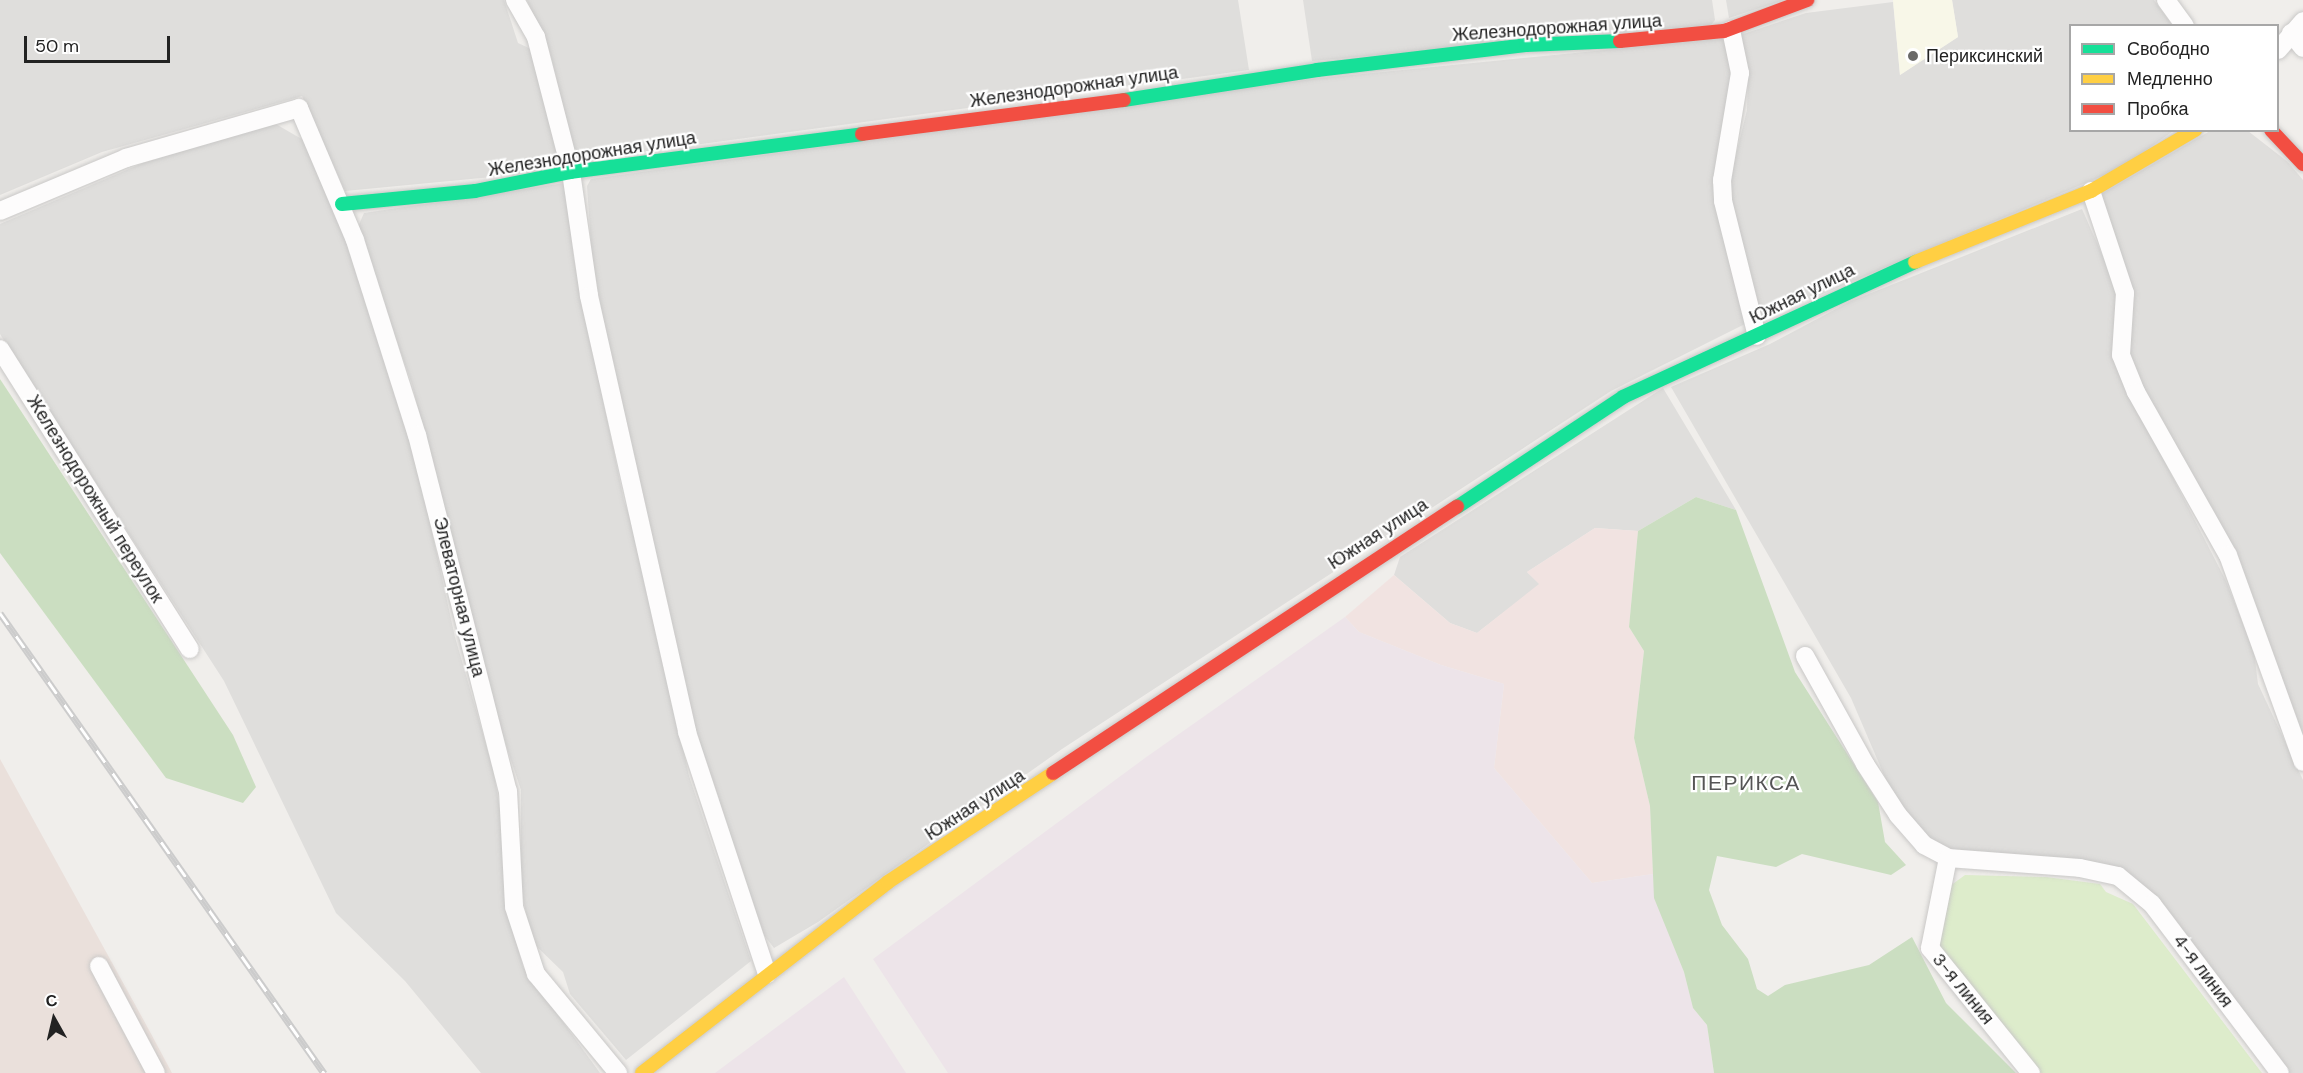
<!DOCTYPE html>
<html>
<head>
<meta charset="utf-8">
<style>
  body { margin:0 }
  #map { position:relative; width:2303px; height:1073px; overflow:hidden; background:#f0eeeb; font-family:"DM Sans",sans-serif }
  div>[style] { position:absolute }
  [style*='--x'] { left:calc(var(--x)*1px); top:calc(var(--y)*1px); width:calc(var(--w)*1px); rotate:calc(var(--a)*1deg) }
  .residential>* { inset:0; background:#dfdedc }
  .commercial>* { inset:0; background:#f1e3e1 }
  .industrial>* { inset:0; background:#ede4e9 }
  .education>* { inset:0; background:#f8f7e8 }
  .military>* { inset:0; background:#eae0db }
  .grass>* { inset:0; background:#ddeccb }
  .forest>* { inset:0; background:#cbdec1 }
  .roads { filter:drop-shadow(0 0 2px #c9c8c7) drop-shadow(0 0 2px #c9c8c7) }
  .street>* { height:18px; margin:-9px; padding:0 9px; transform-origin:9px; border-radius:9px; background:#fdfcfc }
  .fast>* { height:14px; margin:-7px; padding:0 7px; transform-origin:7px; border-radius:7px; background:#16e098 }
  .slow>* { height:14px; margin:-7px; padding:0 7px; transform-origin:7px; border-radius:7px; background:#ffcf43 }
  .jam>* { height:14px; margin:-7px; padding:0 7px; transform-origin:7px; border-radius:7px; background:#f24e42 }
  .rail>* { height:7px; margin-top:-3.5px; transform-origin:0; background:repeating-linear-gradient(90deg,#fff 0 14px,#ccc 0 28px); box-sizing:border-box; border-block:2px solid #ccc }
  .dots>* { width:16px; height:16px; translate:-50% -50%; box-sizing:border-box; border:3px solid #fff; border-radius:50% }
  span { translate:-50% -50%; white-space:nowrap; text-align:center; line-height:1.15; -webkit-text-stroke:4.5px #fff; paint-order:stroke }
  .street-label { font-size:18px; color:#222 }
  .poi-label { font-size:18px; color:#222 }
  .left { translate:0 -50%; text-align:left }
  .quarter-label { font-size:21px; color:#555; letter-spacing:1.5px }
  .legend { position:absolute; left:2069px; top:24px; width:210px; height:108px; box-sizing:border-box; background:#fff; border:2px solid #a7a7a7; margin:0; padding:8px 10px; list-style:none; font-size:18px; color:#222 }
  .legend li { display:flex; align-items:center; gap:12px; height:30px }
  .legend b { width:30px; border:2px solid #a7a7a7 }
  .north { position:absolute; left:24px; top:989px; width:60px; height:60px; -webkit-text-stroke:4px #fff; paint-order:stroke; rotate:352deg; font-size:16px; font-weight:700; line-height:24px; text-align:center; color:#222 }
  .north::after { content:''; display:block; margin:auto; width:21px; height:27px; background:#222; clip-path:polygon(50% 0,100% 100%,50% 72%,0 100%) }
  .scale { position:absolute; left:24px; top:36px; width:146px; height:27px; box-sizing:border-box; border:3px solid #222; border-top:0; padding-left:8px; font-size:18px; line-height:21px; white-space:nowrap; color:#222; -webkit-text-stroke:4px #fff; paint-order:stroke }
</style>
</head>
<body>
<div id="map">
  <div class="residential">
    <i style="clip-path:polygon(0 0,504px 0,518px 43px,533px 50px,561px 163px,553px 171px,345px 191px,302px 96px,102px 152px,0 195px)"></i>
    <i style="clip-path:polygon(527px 0,1238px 0,1249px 70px,576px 161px,550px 52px)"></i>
    <i style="clip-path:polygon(1303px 0,1712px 0,1715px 20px,1711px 25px,1312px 61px)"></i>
    <i style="clip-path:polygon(1726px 0,1784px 0,1729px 18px)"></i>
    <i style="clip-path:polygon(1952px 0,2154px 0,2172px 25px,2070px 26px,2070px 130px,2173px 131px,2121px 168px,1763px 319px,1744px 262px,1729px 183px,1747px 110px,1748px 76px,1737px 36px,1806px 13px,1893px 2px,1900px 75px,1958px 37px)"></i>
    <i style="clip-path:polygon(1727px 38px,1737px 75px,1723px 217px,1745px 324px,1611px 391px,1062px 749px,818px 922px,774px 948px,757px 926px,694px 732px,624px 429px,592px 259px,587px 186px,591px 179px,1312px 79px)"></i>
    <i style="clip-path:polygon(274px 123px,305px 141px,345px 237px,415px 455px,455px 637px,493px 769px,503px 827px,504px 896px,523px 967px,600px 1073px,481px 1073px,405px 981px,336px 913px,224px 681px,0 334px,0 224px,143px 163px)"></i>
    <i style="clip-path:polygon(2210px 131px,2248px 131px,2288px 162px,2303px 180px,2303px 752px,2281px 679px,2143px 395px,2127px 352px,2098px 196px)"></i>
    <i style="clip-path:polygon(565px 183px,574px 259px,624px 501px,637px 537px,689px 776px,751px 961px,626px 1060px,570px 994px,563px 972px,532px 942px,521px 889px,521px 790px,483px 676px,412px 384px,357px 229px,364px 213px)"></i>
    <i style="clip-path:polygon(2082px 209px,2119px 293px,2131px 396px,2225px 579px,2254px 651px,2258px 684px,2303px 780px,2303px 1073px,2285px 1073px,2130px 878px,1951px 851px,1921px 837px,1893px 796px,1851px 698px,1671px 387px,1770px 344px,1851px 301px)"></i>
    <i style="clip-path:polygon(1663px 388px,1736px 510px,1696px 497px,1638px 531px,1595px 528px,1527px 572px,1540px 584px,1477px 633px,1450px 623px,1394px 575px,1400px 557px)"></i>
  </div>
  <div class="commercial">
    <i style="clip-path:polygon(1595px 528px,1638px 531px,1629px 627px,1644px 651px,1634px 738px,1650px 806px,1653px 874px,1592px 883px,1494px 768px,1504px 684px,1441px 665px,1359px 632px,1345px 617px,1394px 575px,1450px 623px,1477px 633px,1539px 584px,1527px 572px)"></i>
  </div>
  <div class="industrial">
    <i style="clip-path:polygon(1345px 617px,1359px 632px,1441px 665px,1504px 684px,1494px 768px,1592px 883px,1653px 874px,1655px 898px,1684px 972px,1693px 1008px,1707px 1025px,1714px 1073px,948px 1073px,873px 959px,1145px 758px)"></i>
    <i style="clip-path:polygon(844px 977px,906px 1073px,715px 1073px)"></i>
  </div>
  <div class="education">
    <i style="clip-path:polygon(1893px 0,1952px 0,1958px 37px,1900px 75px)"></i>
  </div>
  <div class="military">
    <i style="clip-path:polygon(0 759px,149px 1030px,172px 1073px,0 1073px)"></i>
  </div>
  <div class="grass">
    <i style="clip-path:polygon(1965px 875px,2046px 877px,2100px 884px,2106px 892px,2133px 904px,2262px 1073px,2028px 1073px,1937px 960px,1946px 889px)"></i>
  </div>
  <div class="forest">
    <i style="clip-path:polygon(0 379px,233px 735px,256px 787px,243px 803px,166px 778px,0 553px)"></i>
    <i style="clip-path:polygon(1696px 497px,1736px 510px,1795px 672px,1878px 802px,1885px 842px,1906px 865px,1891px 875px,1802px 854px,1776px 867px,1717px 856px,1709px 890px,1722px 925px,1748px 959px,1757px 989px,1768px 996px,1785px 985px,1869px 965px,1912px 937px,1946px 1003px,2016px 1073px,1714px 1073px,1707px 1025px,1693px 1008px,1684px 972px,1654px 898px,1650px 806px,1634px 738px,1644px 651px,1629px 627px,1638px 531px)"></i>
  </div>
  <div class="roads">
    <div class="street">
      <i style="--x:515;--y:0;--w:43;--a:60.4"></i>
      <i style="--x:536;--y:37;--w:139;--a:75.5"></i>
      <i style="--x:571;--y:172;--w:125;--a:81.7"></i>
      <i style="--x:589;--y:296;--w:447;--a:77.3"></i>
      <i style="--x:687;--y:732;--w:255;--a:71.7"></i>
      <i style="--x:2166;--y:0;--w:32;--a:54"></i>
      <i style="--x:1731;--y:30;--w:44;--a:78.2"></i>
      <i style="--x:1740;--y:73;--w:109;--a:99.5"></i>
      <i style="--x:1722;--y:180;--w:21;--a:87"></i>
      <i style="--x:1723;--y:201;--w:139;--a:75.9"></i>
      <i style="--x:2291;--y:33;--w:19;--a:51"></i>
      <i style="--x:2278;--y:50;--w:38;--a:-49"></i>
      <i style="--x:2091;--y:191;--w:108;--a:71.6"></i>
      <i style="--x:2125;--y:293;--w:62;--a:93.7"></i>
      <i style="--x:2121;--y:355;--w:40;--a:68"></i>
      <i style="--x:2136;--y:392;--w:187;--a:60.6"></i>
      <i style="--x:2228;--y:555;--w:220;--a:70.1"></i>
      <i style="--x:0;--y:211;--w:137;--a:-22.8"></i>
      <i style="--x:126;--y:158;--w:180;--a:-16.1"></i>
      <i style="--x:299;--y:108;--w:143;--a:67"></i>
      <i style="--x:355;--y:240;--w:205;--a:72.4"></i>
      <i style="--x:417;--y:435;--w:367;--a:75.7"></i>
      <i style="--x:508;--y:791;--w:116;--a:87"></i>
      <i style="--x:514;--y:907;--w:71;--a:71.8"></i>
      <i style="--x:536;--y:974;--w:129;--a:50.4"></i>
      <i style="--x:0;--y:349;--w:355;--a:57.7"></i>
      <i style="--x:1805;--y:656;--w:124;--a:60.9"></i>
      <i style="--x:1865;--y:764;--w:61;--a:57.1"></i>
      <i style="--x:1898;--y:815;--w:40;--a:49"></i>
      <i style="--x:1924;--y:845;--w:27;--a:28"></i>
      <i style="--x:1948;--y:858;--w:132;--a:4.3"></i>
      <i style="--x:2080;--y:868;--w:39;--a:12"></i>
      <i style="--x:2118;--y:876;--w:44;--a:39.5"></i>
      <i style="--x:2152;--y:904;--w:212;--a:52.9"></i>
      <i style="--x:1948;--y:858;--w:92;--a:101.3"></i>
      <i style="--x:1930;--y:948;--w:161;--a:51.1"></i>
      <i style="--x:99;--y:966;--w:121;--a:62"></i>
    </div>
    <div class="fast">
      <i style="--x:1124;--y:100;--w:195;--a:-8.8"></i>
      <i style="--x:1317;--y:70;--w:210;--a:-6.8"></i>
      <i style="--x:1526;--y:45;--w:94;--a:-2.4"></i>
      <i style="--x:342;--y:204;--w:134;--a:-5.6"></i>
      <i style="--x:475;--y:191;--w:98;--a:-11.2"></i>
      <i style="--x:571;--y:172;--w:293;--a:-7.4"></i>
      <i style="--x:1457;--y:507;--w:199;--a:-33.5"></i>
      <i style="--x:1623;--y:397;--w:322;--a:-24.8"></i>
    </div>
    <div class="slow">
      <i style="--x:1915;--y:262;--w:190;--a:-22"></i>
      <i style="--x:2091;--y:191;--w:121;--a:-30.4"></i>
      <i style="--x:642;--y:1073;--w:311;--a:-37.8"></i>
      <i style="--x:888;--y:882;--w:198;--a:-33.4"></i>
    </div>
    <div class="jam">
      <i style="--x:1620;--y:41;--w:104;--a:-5.5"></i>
      <i style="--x:1724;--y:31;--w:89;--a:-20.5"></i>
      <i style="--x:2271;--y:130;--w:47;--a:46.7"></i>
      <i style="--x:862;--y:134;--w:264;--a:-7.4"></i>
      <i style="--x:1053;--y:773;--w:484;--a:-33.4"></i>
    </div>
  </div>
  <div class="rail">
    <i style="--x:0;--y:613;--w:563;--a:54.84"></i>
  </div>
  <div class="dots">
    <i style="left:1913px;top:56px;background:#6a6968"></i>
  </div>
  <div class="street-label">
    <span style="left:1557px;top:28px;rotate:-4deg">Железнодорожная улица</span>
    <span style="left:1074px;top:87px;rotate:-8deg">Железнодорожная улица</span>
    <span style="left:592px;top:154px;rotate:-9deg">Железнодорожная улица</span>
    <span style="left:1802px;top:294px;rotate:-26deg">Южная улица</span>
    <span style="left:95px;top:499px;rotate:58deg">Железнодорожный переулок</span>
    <span style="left:1378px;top:534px;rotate:-33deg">Южная улица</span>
    <span style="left:459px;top:597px;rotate:76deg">Элеваторная улица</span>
    <span style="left:975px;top:805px;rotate:-33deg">Южная улица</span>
    <span style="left:2203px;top:971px;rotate:53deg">4-я линия</span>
    <span style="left:1963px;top:989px;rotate:51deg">3-я линия</span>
  </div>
  <div class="poi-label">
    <span class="left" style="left:1926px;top:56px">Периксинский</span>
  </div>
  <div class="quarter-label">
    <span style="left:1746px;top:783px">ПЕРИКСА</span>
  </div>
  <ul class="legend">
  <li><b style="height:8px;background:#16e098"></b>Свободно</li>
  <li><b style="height:8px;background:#ffcf43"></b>Медленно</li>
  <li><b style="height:8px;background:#f24e42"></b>Пробка</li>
  </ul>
  <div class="north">С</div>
  <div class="scale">50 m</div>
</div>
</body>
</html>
